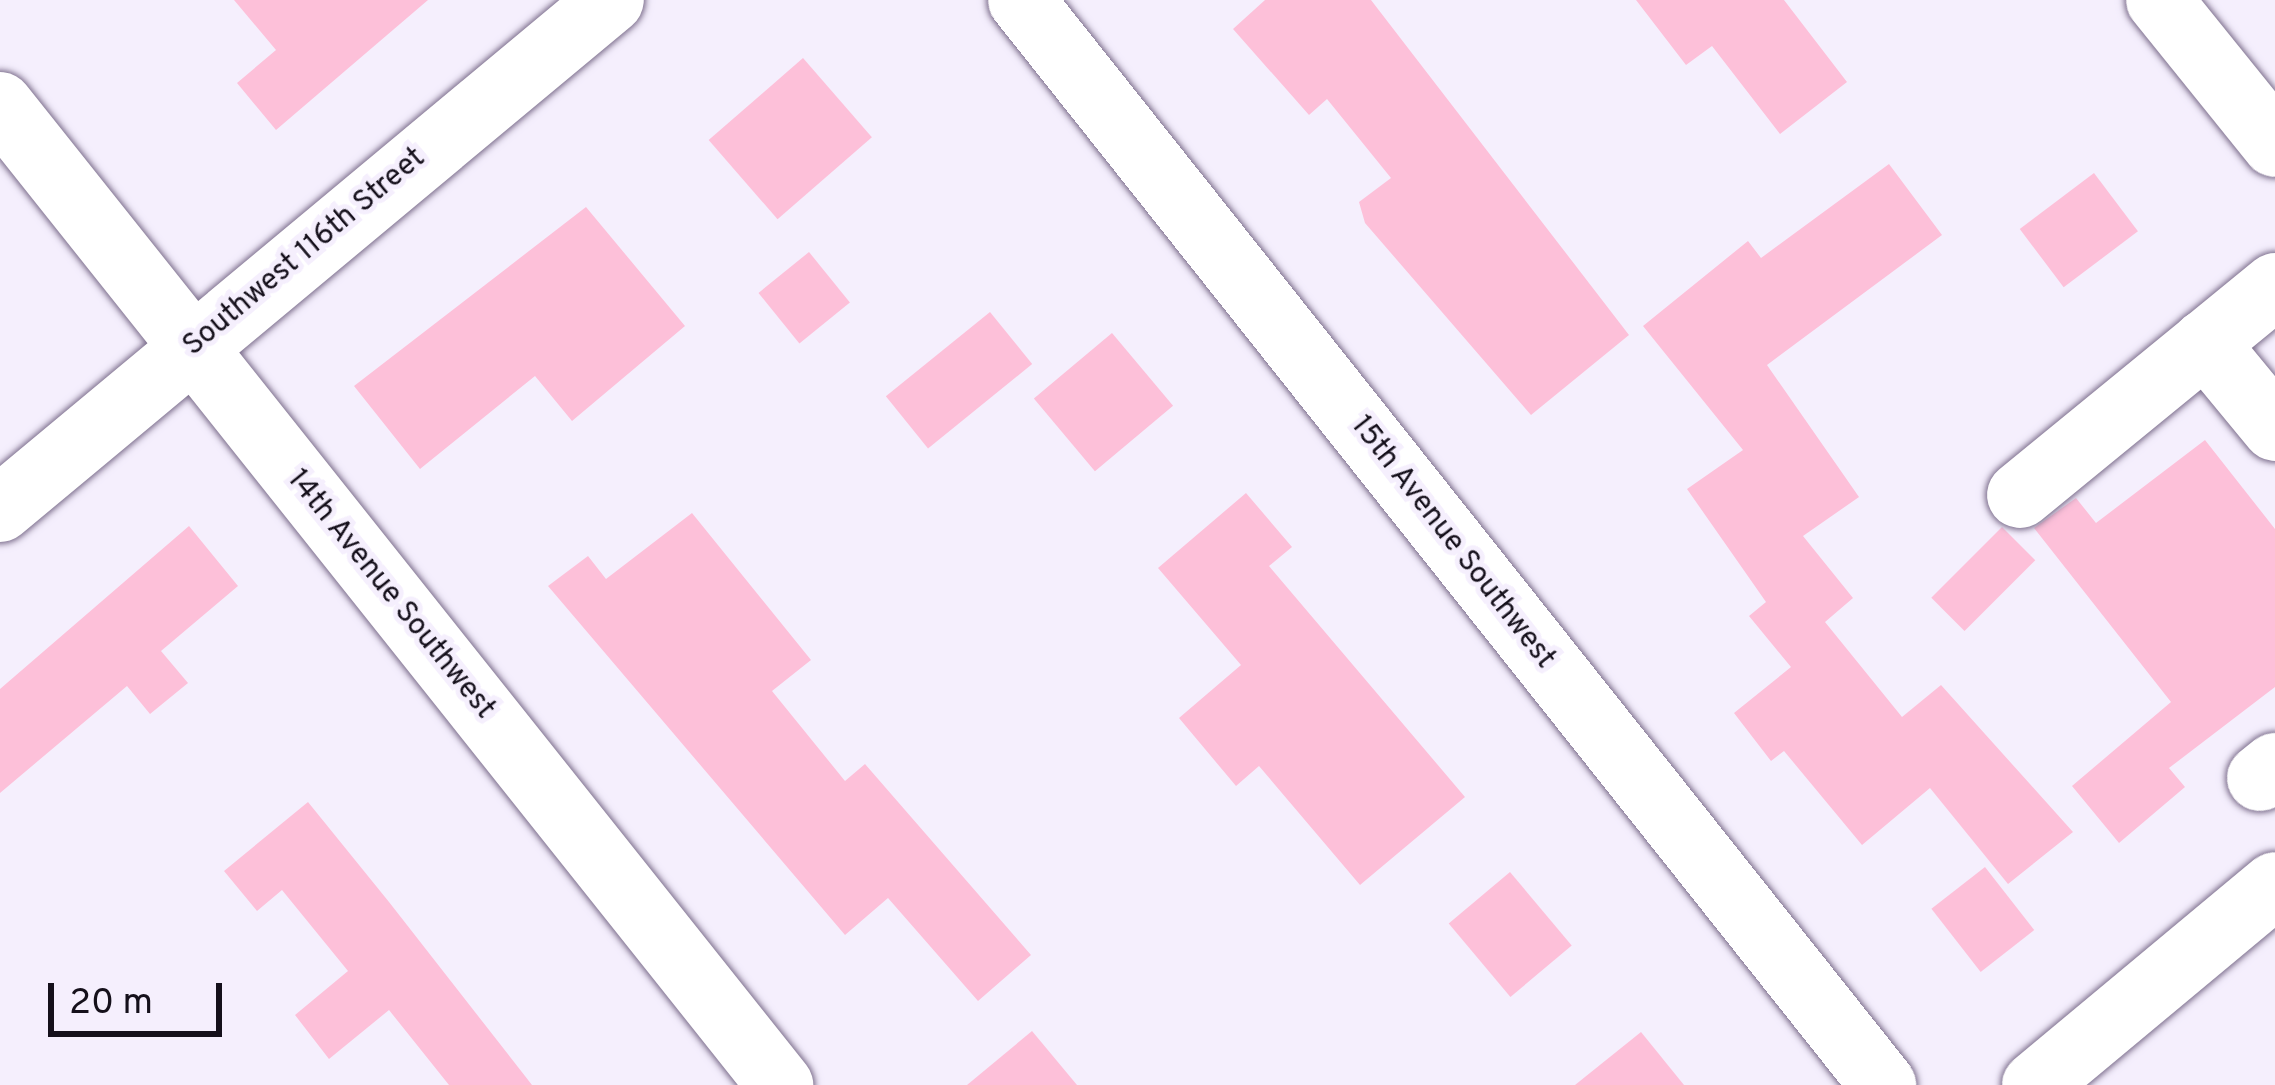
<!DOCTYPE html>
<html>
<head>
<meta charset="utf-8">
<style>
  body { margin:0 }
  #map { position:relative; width:2275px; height:1085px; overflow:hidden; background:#f5effd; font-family:Overpass,sans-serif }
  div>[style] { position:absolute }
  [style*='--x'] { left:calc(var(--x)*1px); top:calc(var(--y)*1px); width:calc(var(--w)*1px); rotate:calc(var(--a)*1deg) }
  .building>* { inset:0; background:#fdc0d9; transform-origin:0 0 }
  .roads { filter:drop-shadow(0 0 3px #7e708e) drop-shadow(0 0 3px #7e708e) }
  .minor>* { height:66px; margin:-33px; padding:0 33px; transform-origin:33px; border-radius:33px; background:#fff }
  .major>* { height:66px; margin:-33px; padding:0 33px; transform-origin:33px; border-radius:33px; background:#fff }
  span { translate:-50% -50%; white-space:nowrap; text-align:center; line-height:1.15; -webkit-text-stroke:10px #f5effd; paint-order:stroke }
  .street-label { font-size:30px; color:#15101b }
  .scale { position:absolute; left:48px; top:983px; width:174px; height:54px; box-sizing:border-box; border:6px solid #15101b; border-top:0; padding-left:15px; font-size:36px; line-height:42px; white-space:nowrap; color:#15101b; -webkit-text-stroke:9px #f5effd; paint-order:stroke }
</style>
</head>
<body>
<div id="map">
  <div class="building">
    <i style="clip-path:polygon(234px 0,428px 0,276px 130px,237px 83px,276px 50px)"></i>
    <i style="clip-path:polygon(1265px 0,1371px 0,1629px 335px,1531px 415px,1365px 223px,1359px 202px,1391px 178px,1327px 99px,1309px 115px,1233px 29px)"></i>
    <i style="clip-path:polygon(1636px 0,1784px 0,1847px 82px,1780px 134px,1712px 46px,1686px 65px)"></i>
    <i style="left:803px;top:58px;width:105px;height:125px;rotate:49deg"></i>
    <i style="clip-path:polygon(1889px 164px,1942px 235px,1767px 365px,1859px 497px,1803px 536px,1853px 598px,1825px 622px,1902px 717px,1941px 685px,2073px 832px,2008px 884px,1930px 788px,1862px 845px,1784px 751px,1771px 761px,1734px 713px,1791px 667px,1749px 616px,1766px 602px,1687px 489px,1743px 450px,1643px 326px,1748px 241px,1761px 258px)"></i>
    <i style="left:2094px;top:173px;width:73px;height:93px;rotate:53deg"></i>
    <i style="clip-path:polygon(586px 207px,685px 326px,572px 421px,535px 376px,420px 469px,354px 386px)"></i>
    <i style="left:809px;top:252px;width:65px;height:65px;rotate:51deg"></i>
    <i style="left:990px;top:312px;width:67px;height:134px;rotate:51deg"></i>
    <i style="left:1112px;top:333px;width:95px;height:102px;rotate:50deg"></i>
    <i style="clip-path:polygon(2205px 440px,2275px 529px,2275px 687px,2169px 768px,2185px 787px,2119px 843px,2072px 786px,2171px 702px,2034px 528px,2076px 498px,2096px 523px)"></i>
    <i style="clip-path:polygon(1246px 493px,1292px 547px,1269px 566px,1465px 797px,1360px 885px,1259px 766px,1236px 786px,1179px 718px,1241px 665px,1158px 568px)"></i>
    <i style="clip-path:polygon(692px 513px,811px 660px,772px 691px,845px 781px,865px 764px,1031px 955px,978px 1001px,888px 898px,845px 935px,548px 586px,588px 556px,606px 579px)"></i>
    <i style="clip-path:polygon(189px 526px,238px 586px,161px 651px,188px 683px,150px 714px,127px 686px,0 793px,0 689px)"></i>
    <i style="left:2002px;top:527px;width:47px;height:100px;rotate:45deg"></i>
    <i style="clip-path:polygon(308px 802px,389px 902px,532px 1085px,449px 1085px,389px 1010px,329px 1059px,295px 1015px,348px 971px,282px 890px,257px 911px,224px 871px)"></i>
    <i style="left:1985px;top:867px;width:80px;height:68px;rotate:52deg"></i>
    <i style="left:1510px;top:872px;width:96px;height:80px;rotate:50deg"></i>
    <i style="clip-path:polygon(1032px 1031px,1077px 1085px,967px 1085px)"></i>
    <i style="clip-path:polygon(1641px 1032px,1684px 1085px,1575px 1085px)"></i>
  </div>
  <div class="roads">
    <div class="minor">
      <i style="--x:1021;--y:0;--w:1386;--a:51.53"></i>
      <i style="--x:0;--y:105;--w:1253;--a:51.48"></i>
      <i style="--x:2205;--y:343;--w:110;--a:50.5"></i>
      <i style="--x:2020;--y:495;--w:330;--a:-39.3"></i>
      <i style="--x:0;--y:509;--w:795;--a:-39.8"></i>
      <i style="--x:2260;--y:778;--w:19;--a:-39"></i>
      <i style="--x:2035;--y:1085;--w:312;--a:-39.8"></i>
    </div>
    <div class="major">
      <i style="--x:2159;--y:0;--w:185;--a:51.1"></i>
    </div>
  </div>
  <div class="street-label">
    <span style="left:305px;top:253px;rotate:-40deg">Southwest 116th Street</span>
    <span style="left:1452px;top:543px;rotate:52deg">15th Avenue Southwest</span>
    <span style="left:390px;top:595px;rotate:51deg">14th Avenue Southwest</span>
  </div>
  <div class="scale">20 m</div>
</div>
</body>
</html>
